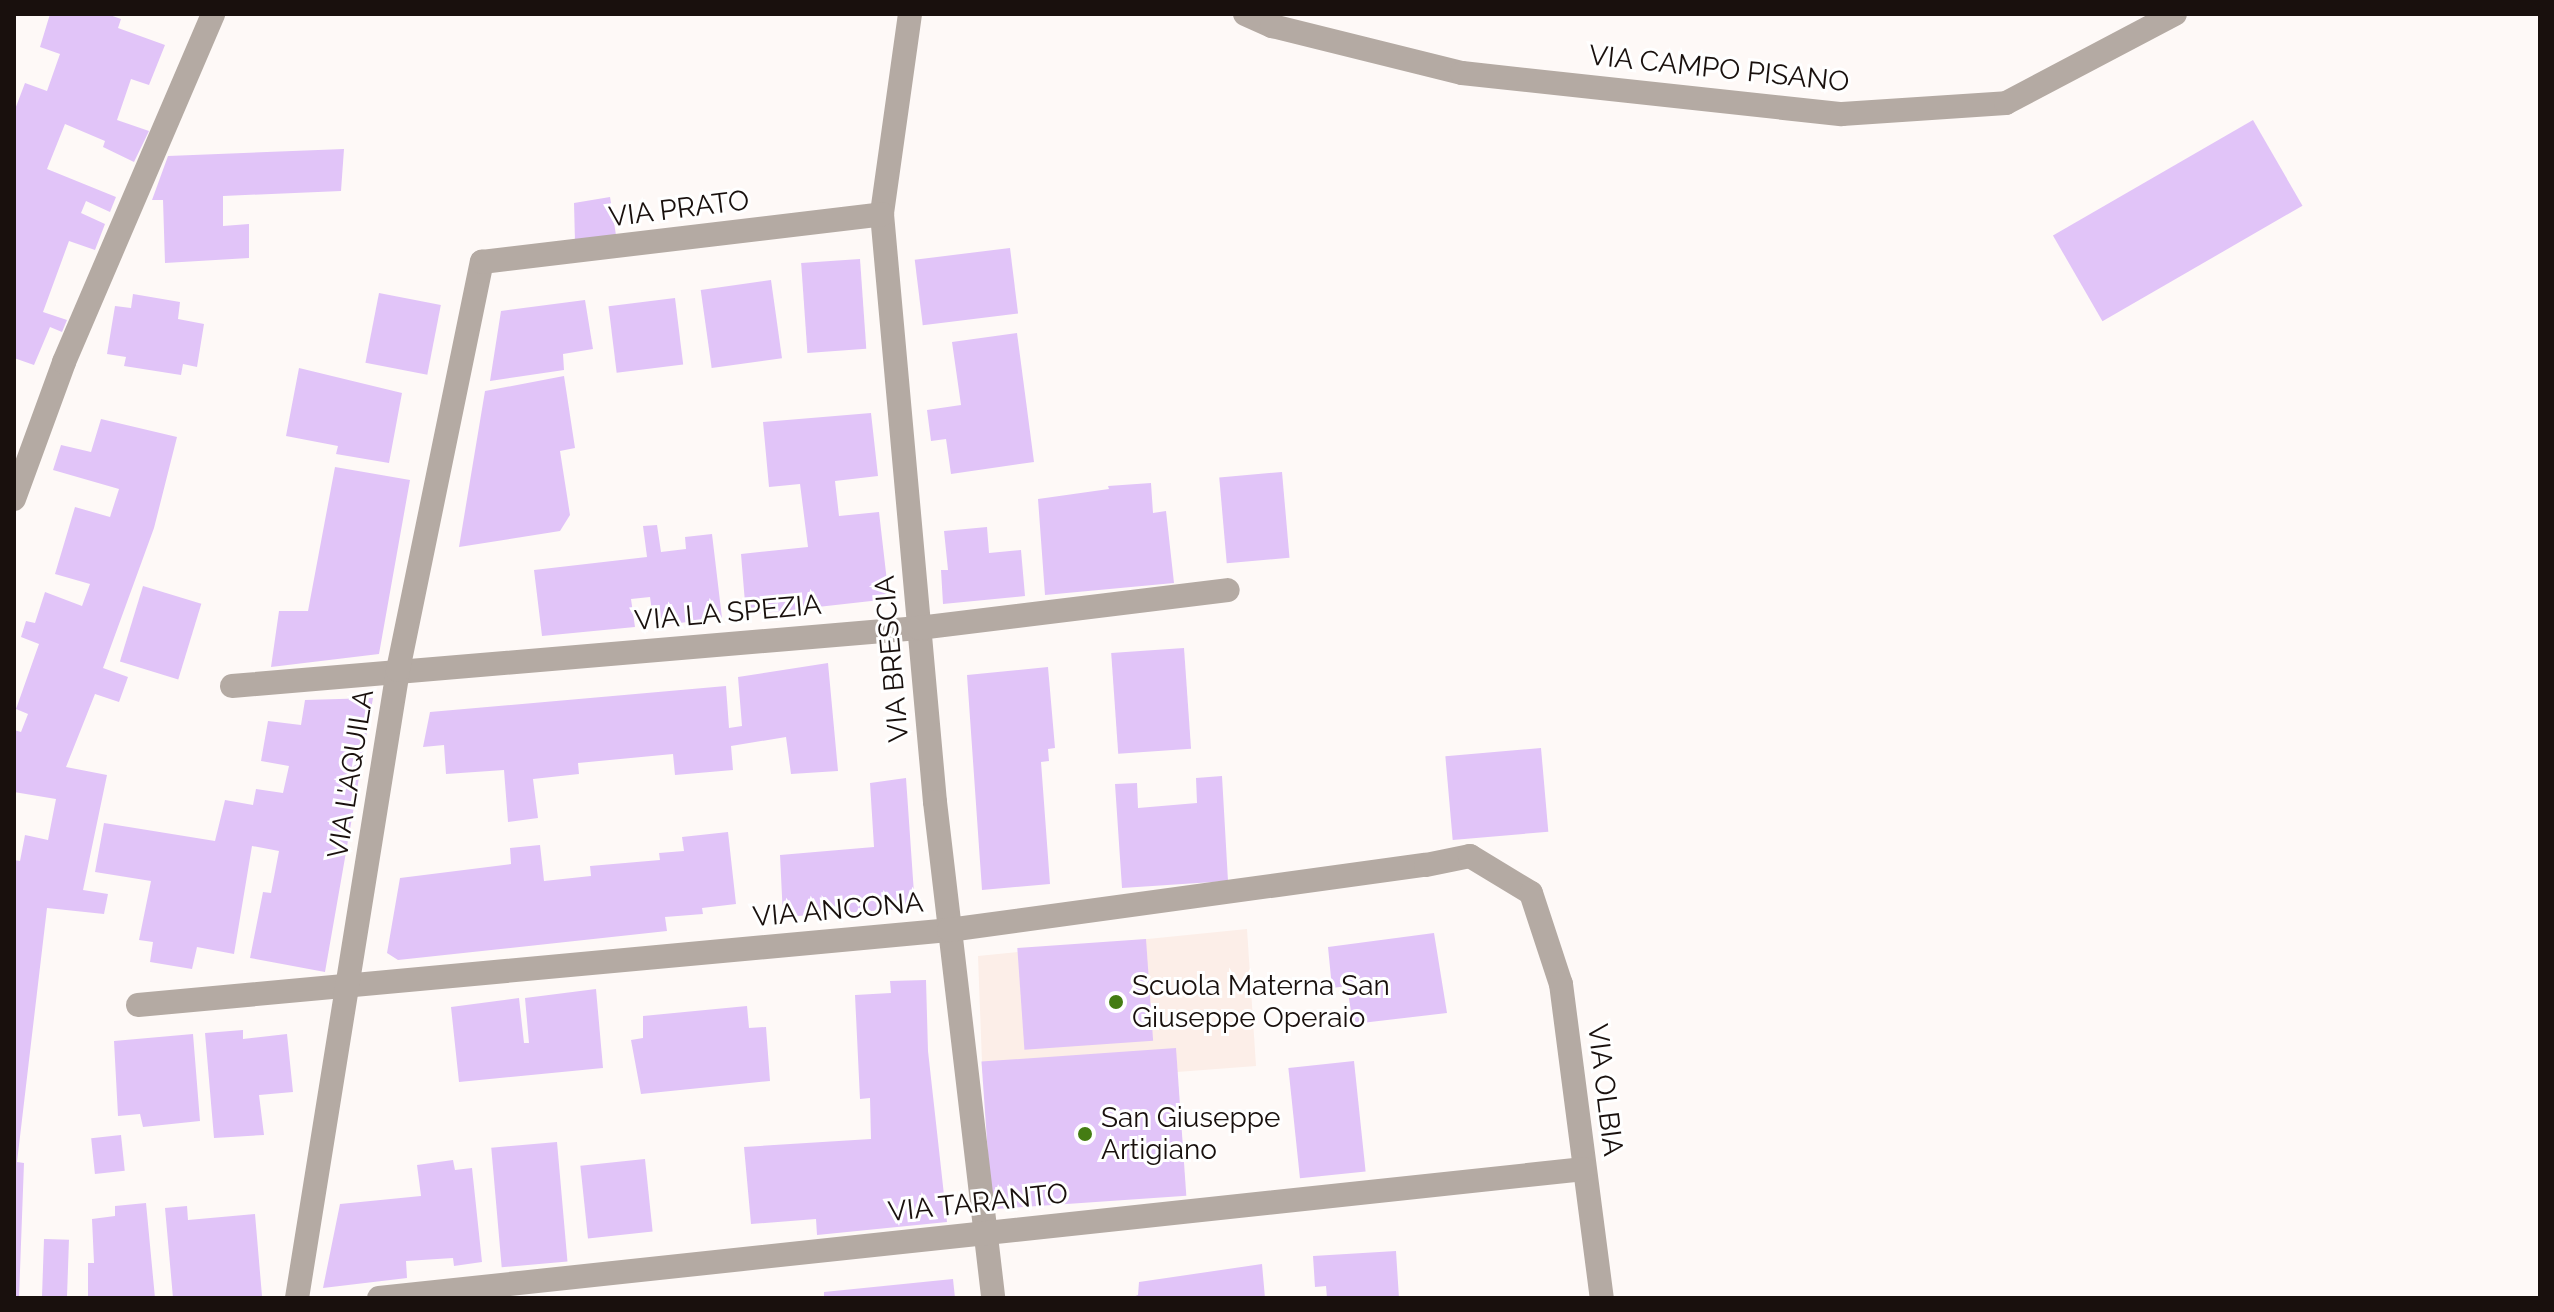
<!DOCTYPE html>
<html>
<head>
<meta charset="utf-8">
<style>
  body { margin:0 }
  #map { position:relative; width:2554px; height:1312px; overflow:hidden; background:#fef9f7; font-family:Raleway,sans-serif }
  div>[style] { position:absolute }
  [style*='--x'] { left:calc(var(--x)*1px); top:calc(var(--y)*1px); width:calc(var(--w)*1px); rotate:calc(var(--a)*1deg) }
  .built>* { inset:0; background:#fceee8 }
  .building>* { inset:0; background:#e1c4f8; transform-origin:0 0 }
  .minor>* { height:24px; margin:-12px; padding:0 12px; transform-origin:12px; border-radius:12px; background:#b4aaa3 }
  .dots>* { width:22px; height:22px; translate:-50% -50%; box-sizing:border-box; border:4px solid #fff; border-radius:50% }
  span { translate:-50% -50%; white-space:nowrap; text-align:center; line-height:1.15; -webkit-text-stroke:6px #fff; paint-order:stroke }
  .street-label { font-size:28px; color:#19100d }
  .poi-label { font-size:28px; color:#19100d }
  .left { translate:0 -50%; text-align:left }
  .frame { position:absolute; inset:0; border:16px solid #19100d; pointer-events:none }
</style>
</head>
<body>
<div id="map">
  <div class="built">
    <i style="clip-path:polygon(1247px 929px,1256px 1066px,1177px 1072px,982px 1062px,978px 956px)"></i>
  </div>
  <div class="building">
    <i style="clip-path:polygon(50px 14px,107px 14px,121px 19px,118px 28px,165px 45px,149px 85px,131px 79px,117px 120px,149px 131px,134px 162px,103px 147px,105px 141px,65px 124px,47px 169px,116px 197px,110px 212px,86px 201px,81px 213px,105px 224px,95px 250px,69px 241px,43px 312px,67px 320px,62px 332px,50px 327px,34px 365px,14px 358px,14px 112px,25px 83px,47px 91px,60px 54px,40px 47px)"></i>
    <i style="left:2253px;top:120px;width:99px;height:231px;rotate:60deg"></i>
    <i style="clip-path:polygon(344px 149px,341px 191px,223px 196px,223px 226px,249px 224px,249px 258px,165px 263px,163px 200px,152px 200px,168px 156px)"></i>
    <i style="clip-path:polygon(610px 197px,616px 235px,575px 242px,574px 203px)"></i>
    <i style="left:1010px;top:248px;width:66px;height:96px;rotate:83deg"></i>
    <i style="left:860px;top:259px;width:90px;height:59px;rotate:86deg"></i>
    <i style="left:771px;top:280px;width:79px;height:71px;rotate:82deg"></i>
    <i style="left:379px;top:293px;width:63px;height:71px;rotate:11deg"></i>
    <i style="clip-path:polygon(133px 294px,180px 302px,178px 319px,204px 324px,197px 367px,183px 364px,181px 375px,124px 366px,126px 357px,107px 354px,115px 306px,131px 308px)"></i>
    <i style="left:675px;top:298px;width:67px;height:67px;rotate:83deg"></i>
    <i style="clip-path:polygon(585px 300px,593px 349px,563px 354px,564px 370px,490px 381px,501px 311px)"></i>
    <i style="clip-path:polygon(1017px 333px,1034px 462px,951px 474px,946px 439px,931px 441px,927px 410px,961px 405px,952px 342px)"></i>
    <i style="clip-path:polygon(299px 368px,402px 393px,389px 463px,336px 454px,338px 446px,286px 436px)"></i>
    <i style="clip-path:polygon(564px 376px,575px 448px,560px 451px,570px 515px,560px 531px,459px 547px,485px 391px)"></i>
    <i style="clip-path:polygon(871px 413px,878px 476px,835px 481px,839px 516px,879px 512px,889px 599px,746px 615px,741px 554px,808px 547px,800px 484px,769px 487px,763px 422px)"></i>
    <i style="clip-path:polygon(101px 419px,177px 437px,154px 528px,103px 668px,128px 677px,119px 702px,95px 694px,66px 767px,107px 775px,83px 890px,108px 894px,104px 914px,47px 908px,17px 1162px,24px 1163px,19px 1298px,14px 1298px,14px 860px,20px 861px,25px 835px,48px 840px,56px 799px,14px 792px,14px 730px,21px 732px,28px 714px,16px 709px,39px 644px,21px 637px,26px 621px,35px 623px,45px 592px,82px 606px,90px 584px,55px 574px,75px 507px,110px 517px,119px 489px,53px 470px,61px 445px,91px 452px)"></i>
    <i style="clip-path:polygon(335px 467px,410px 480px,379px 654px,271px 667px,279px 611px,308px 611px)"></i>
    <i style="left:1282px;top:472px;width:86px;height:63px;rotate:85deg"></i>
    <i style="clip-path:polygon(1151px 483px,1153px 513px,1166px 511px,1174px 583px,1045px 595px,1038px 499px,1109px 489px,1108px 486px)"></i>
    <i style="clip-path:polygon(657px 525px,661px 552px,686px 549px,685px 537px,712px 534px,722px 618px,654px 626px,650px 597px,631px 599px,635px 627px,542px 636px,534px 570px,647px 557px,643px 526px)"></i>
    <i style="clip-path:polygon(987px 527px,989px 553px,1021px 550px,1025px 596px,943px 604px,941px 570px,948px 570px,944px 531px)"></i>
    <i style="left:143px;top:586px;width:61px;height:79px;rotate:17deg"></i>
    <i style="left:1184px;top:648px;width:101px;height:73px;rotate:86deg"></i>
    <i style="clip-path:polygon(828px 663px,838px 771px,791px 774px,786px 737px,731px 746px,733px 770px,675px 775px,673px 754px,578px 763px,579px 774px,533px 779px,538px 818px,508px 822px,504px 770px,446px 774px,444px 745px,423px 747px,430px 712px,726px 686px,729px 728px,742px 726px,738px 677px)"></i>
    <i style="clip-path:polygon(1048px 667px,1055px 748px,1048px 749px,1049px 761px,1041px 762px,1050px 884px,982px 890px,967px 675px)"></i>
    <i style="clip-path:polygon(373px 698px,325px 972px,250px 958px,263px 892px,271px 893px,279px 851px,252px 846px,234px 954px,197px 947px,192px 969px,150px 962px,153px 942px,139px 940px,151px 881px,95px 872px,104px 823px,215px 841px,225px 800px,253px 805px,256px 789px,283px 793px,289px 766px,261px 761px,268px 721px,301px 725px,305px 700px)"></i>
    <i style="left:1541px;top:748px;width:84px;height:96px;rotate:85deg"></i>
    <i style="clip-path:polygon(1222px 776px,1228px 881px,1122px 888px,1115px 784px,1137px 783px,1138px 808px,1197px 803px,1196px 778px)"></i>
    <i style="clip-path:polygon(906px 778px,915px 908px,783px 917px,780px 855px,874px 847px,870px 783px)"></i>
    <i style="clip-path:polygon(728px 832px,736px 904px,702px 908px,703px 914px,665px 917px,667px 931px,398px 960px,387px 953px,400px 878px,511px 864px,510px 848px,540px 845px,544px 881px,591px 876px,590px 866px,660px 860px,659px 853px,684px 851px,682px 837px)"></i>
    <i style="clip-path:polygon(1434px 933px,1447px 1013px,1353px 1024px,1347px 986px,1332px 988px,1328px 947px)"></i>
    <i style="left:1146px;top:939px;width:102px;height:129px;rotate:86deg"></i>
    <i style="clip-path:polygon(926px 980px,928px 1051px,947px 1222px,817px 1235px,816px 1219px,751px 1224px,744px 1147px,871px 1139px,870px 1098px,860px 1099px,855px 995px,891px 993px,890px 981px)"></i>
    <i style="clip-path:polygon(596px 989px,603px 1068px,459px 1082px,451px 1007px,519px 998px,524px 1043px,529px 1043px,525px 998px)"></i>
    <i style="clip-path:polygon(747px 1006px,749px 1028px,766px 1027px,770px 1081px,641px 1094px,631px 1040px,643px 1038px,643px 1016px)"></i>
    <i style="clip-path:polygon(243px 1030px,243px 1039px,287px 1034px,293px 1092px,259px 1095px,264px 1135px,214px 1138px,205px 1033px)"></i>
    <i style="clip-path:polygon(193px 1034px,200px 1121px,143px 1127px,140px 1114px,118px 1116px,114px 1041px)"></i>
    <i style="left:1176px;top:1048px;width:148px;height:195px;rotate:86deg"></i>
    <i style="left:1354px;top:1061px;width:111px;height:66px;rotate:84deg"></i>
    <i style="left:121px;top:1135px;width:36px;height:30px;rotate:84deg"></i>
    <i style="left:557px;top:1142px;width:120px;height:66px;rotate:85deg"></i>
    <i style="left:645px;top:1159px;width:73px;height:65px;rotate:84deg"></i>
    <i style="clip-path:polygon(453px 1160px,455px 1170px,472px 1168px,482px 1262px,454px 1266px,453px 1258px,406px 1261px,407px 1278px,323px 1288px,340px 1204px,421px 1196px,417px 1165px)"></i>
    <i style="clip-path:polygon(146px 1203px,155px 1298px,88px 1298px,88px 1263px,94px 1263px,92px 1219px,115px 1216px,115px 1206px)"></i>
    <i style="clip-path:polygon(187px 1206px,188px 1220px,255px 1214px,262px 1296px,173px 1298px,165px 1208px)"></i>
    <i style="left:44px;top:1239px;width:25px;height:59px;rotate:2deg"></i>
    <i style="clip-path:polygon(1396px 1251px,1399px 1298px,1327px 1298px,1326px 1286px,1315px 1287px,1313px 1256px)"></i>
    <i style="clip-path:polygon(1262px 1264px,1265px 1298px,1130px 1298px,1138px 1295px,1139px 1282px)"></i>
    <i style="clip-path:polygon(953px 1279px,955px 1298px,824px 1298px,824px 1292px)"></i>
  </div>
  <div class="minor">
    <i style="--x:910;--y:14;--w:202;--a:98"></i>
    <i style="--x:882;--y:214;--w:590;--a:84.85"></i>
    <i style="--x:935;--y:802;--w:499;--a:83.3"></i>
    <i style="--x:1245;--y:14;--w:30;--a:24"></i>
    <i style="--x:1272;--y:26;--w:196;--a:13.9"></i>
    <i style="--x:1462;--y:73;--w:382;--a:6.2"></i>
    <i style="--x:1842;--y:114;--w:164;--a:-3.8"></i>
    <i style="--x:2006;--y:103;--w:191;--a:-27.8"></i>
    <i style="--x:14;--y:499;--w:146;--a:-69.9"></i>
    <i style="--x:64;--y:362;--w:379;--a:-66.8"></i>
    <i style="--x:232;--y:686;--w:689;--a:-4.83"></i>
    <i style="--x:919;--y:628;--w:311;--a:-7"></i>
    <i style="--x:138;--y:1005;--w:814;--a:-5.28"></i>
    <i style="--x:949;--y:930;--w:481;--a:-7.8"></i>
    <i style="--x:1426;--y:865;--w:45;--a:-11.6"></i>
    <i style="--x:1470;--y:856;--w:71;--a:31.2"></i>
    <i style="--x:1531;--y:893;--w:96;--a:71.8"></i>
    <i style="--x:1561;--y:984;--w:317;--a:82.6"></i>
    <i style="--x:297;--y:1298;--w:636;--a:-80.86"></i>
    <i style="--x:398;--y:670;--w:417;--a:-78.4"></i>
    <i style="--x:482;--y:262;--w:403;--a:-6.8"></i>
    <i style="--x:379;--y:1298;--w:1212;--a:-6.11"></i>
  </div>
  <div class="dots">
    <i style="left:1116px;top:1002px;background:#447c13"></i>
    <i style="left:1085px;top:1134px;background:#447c13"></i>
  </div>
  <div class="street-label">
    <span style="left:1719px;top:69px;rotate:6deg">VIA CAMPO PISANO</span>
    <span style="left:679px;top:209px;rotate:-7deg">VIA PRATO</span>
    <span style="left:728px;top:613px;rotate:-5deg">VIA LA SPEZIA</span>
    <span style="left:892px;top:659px;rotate:-95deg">VIA BRESCIA</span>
    <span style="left:351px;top:774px;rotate:-81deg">VIA L'AQUILA</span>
    <span style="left:838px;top:910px;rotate:-5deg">VIA ANCONA</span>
    <span style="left:1605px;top:1090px;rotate:83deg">VIA OLBIA</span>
    <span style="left:978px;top:1203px;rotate:-6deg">VIA TARANTO</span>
  </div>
  <div class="poi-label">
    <span class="left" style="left:1132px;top:1002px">Scuola Materna San<br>Giuseppe Operaio</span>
    <span class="left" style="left:1101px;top:1134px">San Giuseppe<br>Artigiano</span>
  </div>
  <div class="frame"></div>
</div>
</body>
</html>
